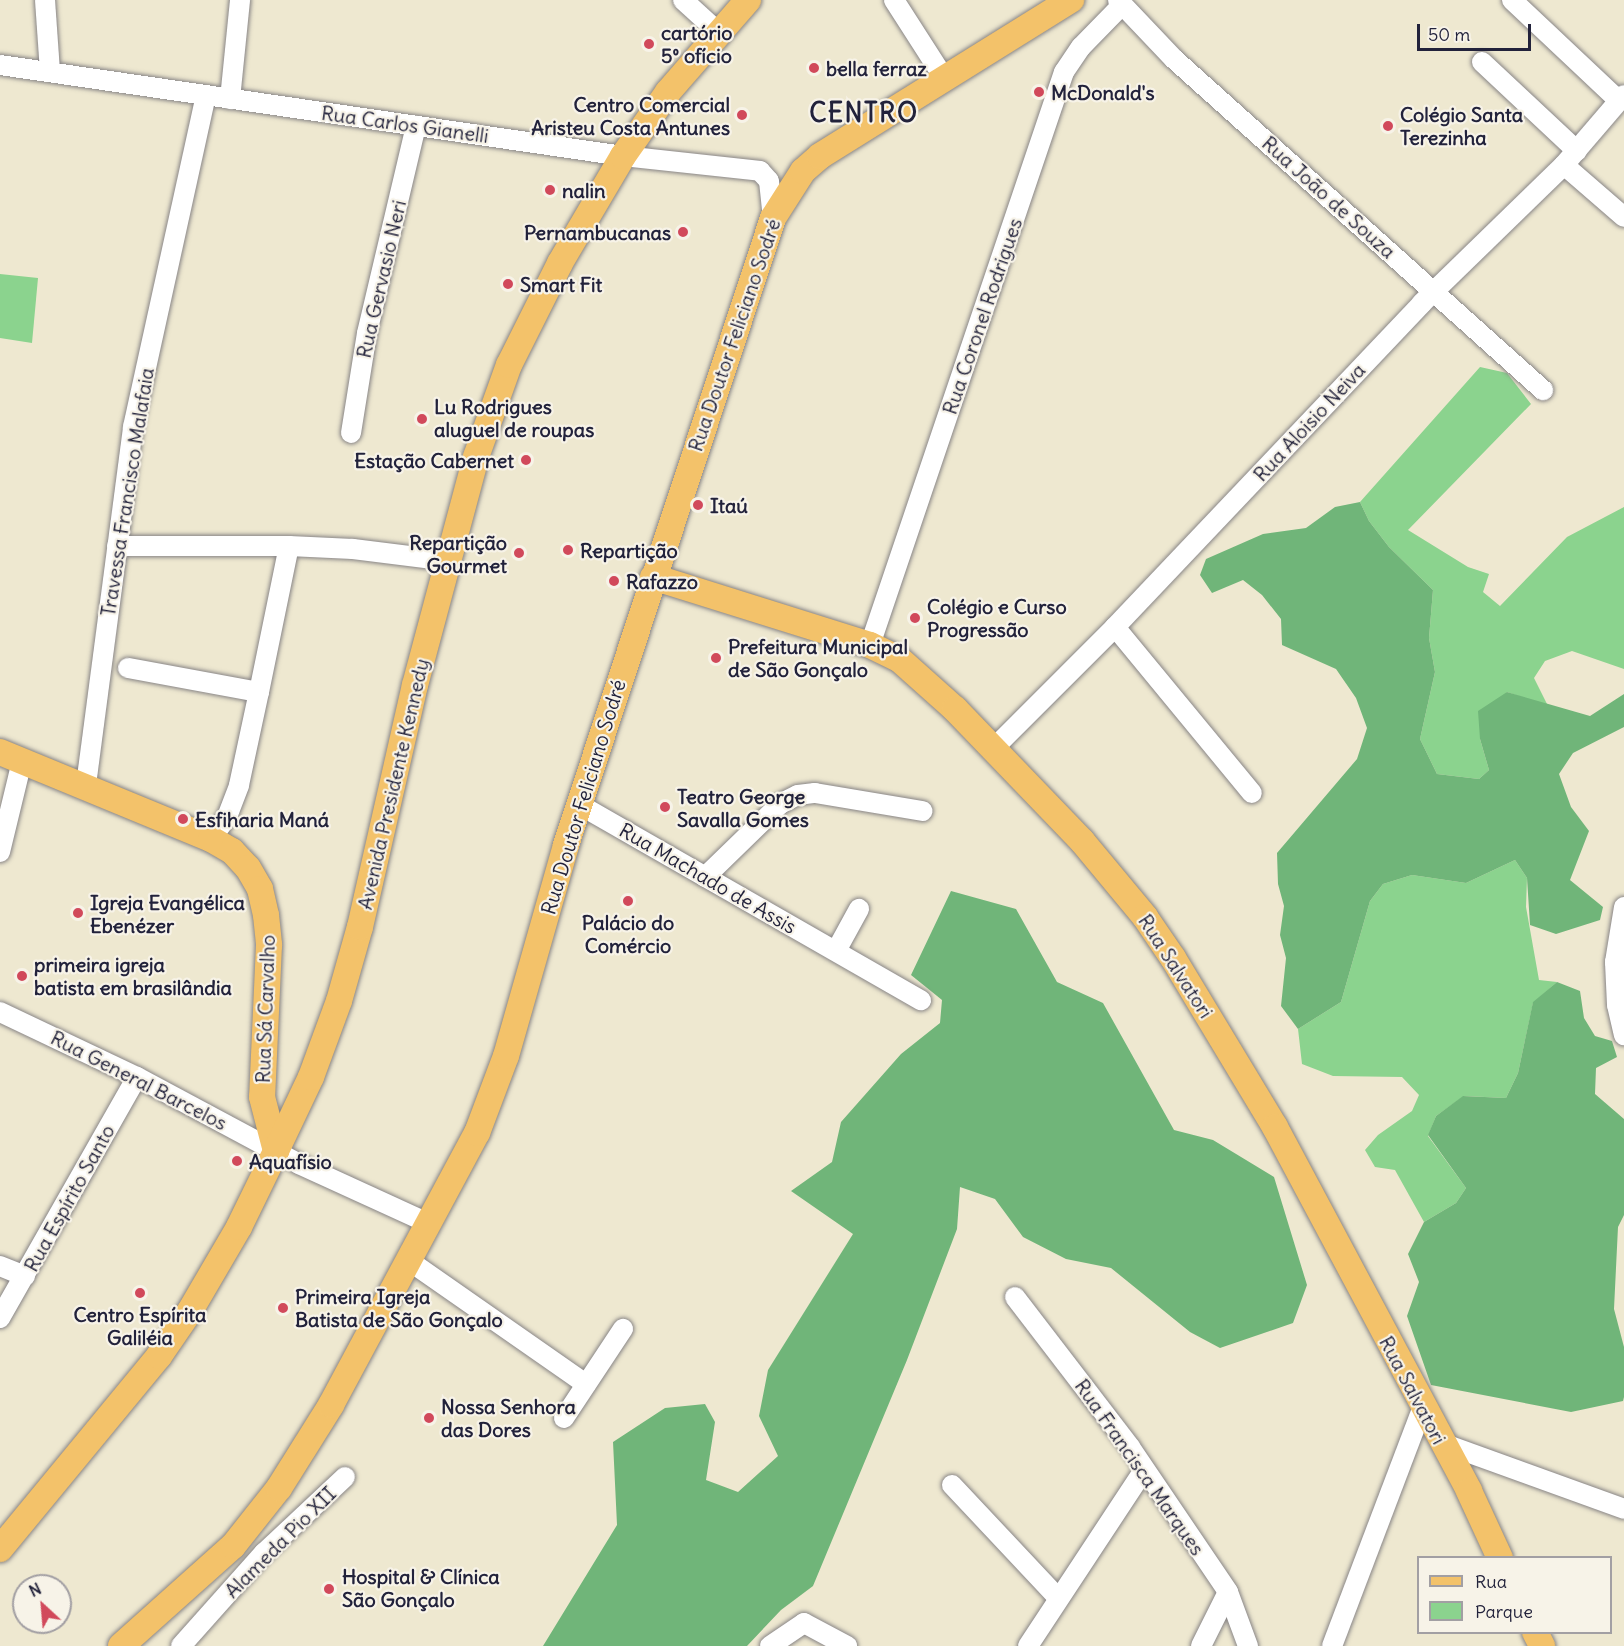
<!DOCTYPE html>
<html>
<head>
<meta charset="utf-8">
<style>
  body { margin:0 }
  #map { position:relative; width:1624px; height:1646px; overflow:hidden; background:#eee8d0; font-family:Delius,sans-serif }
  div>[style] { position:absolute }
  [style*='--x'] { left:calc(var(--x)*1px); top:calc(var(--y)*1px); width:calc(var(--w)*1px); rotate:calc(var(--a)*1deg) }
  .green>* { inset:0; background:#8bd38e }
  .forest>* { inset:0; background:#70b579 }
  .roads { filter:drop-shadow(0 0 2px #888586) drop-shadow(0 0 2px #888586) }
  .minor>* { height:20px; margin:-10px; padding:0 10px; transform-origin:10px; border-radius:10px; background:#fff }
  .major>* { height:26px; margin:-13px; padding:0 13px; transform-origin:13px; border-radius:13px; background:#f3c26a }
  .dots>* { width:16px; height:16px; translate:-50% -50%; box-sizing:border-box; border:3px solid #f7f3e8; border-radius:50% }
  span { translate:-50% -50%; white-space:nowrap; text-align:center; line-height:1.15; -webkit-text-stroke:4.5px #f7f3e8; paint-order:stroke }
  .poi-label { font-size:20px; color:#22223b; font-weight:700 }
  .left { translate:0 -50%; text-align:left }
  .right { translate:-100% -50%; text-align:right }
  .street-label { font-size:20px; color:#22223b }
  .district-label { font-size:26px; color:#22223b; font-weight:700; letter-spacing:1.5px }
  .legend { position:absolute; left:1417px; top:1556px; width:195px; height:78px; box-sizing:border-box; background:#f7f3e8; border:2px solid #a29fa3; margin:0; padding:8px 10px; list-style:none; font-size:18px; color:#22223b }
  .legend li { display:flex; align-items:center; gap:12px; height:30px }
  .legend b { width:30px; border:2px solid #a29fa3 }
  .north { position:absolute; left:12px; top:1574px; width:60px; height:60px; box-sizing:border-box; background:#f7f3e8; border:2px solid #a29fa3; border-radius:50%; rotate:334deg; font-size:16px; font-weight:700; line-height:24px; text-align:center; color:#22223b }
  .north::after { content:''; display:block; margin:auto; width:21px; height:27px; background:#d1495b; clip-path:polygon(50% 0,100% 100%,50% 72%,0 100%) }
  .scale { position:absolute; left:1417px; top:24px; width:114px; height:27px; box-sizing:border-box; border:3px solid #22223b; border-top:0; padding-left:8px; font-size:18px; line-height:21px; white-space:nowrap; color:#22223b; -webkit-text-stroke:4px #f7f3e8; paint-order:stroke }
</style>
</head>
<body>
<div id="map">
  <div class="green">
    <i style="clip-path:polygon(0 274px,38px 278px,32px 343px,0 338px)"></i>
    <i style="clip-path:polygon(1480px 367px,1507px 373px,1531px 404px,1408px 530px,1468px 567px,1489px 574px,1483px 592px,1500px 606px,1567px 537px,1624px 507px,1624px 669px,1572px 651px,1545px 661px,1534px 678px,1548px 706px,1507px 692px,1480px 739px,1489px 770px,1479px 779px,1437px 774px,1420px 739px,1435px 672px,1429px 638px,1433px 590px,1389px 547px,1369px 521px,1360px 502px)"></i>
    <i style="clip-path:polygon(1515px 860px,1527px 878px,1526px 907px,1539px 980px,1557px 982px,1533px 1003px,1518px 1073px,1506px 1098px,1464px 1096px,1436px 1116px,1428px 1136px,1466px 1188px,1456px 1203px,1424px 1222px,1395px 1170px,1375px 1167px,1365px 1150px,1378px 1135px,1412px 1111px,1419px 1095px,1402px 1077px,1333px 1076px,1302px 1064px,1298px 1029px,1341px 1002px,1370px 901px,1383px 884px,1412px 875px,1466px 883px)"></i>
  </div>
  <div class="forest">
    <i style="clip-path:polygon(1360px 502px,1369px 521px,1389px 547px,1433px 590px,1429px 638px,1435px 672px,1420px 739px,1437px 774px,1479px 779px,1489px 770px,1480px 739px,1478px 711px,1507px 692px,1590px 716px,1624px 694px,1624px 727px,1573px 753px,1559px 774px,1571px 807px,1589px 831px,1570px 880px,1603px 907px,1600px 920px,1556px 934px,1530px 925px,1527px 878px,1515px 860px,1466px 883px,1412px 875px,1383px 884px,1370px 901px,1341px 1002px,1298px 1029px,1281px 1006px,1286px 958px,1280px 935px,1284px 906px,1278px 884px,1277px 853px,1357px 759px,1367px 728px,1356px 698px,1336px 669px,1282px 645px,1281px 619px,1262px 595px,1243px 580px,1212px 593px,1200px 575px,1206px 559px,1263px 534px,1306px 528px,1335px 507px)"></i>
    <i style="clip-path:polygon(951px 891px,1016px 909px,1057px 982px,1103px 1003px,1174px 1130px,1213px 1140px,1274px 1177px,1307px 1285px,1293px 1323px,1220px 1348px,1190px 1332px,1111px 1268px,1066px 1259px,1023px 1237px,995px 1199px,960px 1187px,957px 1229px,907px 1360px,813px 1586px,781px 1610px,747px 1646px,543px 1646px,617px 1525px,613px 1442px,665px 1408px,705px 1404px,715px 1422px,706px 1480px,738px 1492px,778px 1456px,759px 1416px,768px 1370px,853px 1234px,791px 1191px,832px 1162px,841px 1122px,901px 1054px,940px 1023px,942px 1000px,911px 975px)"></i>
    <i style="clip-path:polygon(1557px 982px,1580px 991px,1584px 1018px,1595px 1036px,1612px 1041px,1617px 1057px,1596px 1068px,1595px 1094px,1624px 1119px,1624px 1215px,1618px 1227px,1614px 1309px,1624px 1347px,1624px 1397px,1623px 1401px,1571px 1412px,1431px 1385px,1407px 1316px,1419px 1282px,1408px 1254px,1424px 1222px,1456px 1203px,1466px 1188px,1428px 1135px,1436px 1116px,1463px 1096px,1506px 1098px,1518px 1073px,1533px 1002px)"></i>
  </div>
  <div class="roads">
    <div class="minor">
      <i style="--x:45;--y:0;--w:72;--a:86"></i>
      <i style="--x:683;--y:0;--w:47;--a:42.4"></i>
      <i style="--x:894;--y:0;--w:93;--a:57.3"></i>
      <i style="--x:1118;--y:0;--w:81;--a:46.5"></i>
      <i style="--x:1174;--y:59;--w:496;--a:41.9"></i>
      <i style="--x:1512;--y:0;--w:147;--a:43.3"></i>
      <i style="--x:1482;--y:62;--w:130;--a:43.1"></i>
      <i style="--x:0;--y:65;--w:630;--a:8.31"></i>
      <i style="--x:623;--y:156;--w:138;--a:6.2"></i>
      <i style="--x:760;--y:171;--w:13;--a:48"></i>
      <i style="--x:769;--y:181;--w:37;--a:84"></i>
      <i style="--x:230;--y:99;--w:100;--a:-84.2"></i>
      <i style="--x:1564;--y:165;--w:79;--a:40.9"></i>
      <i style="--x:351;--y:433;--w:101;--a:-80.9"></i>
      <i style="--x:367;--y:333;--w:213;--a:-76.7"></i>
      <i style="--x:117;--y:546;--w:172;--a:0"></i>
      <i style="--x:1115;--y:627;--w:215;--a:50.5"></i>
      <i style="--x:870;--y:645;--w:605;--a:-71.3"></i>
      <i style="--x:1064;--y:72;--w:30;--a:-56"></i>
      <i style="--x:1081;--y:47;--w:59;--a:-45.7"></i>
      <i style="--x:128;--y:668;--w:133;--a:10.4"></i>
      <i style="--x:259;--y:692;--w:149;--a:-78.4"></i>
      <i style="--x:289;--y:546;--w:64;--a:2.7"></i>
      <i style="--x:353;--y:549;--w:97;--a:7.1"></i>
      <i style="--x:994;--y:748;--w:171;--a:-45"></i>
      <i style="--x:1115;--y:627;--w:446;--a:-46.5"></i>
      <i style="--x:1422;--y:303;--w:198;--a:-44.2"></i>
      <i style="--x:1564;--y:165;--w:92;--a:-49.4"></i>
      <i style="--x:86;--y:785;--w:361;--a:-82.5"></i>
      <i style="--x:133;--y:427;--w:339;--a:-77.6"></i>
      <i style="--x:580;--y:805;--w:393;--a:29.8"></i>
      <i style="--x:211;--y:839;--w:27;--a:-54"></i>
      <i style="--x:227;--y:817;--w:34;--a:-69"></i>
      <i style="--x:239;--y:785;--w:95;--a:-77.9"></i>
      <i style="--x:0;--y:852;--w:94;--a:-76.4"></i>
      <i style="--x:705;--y:877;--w:105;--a:-44.2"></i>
      <i style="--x:780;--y:804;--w:20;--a:-27"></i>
      <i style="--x:798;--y:795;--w:17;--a:-7"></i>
      <i style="--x:815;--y:793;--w:109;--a:9.5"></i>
      <i style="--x:1624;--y:907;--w:56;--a:99.3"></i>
      <i style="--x:1615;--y:962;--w:43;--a:87.3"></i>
      <i style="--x:1617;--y:1005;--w:31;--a:77"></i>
      <i style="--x:836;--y:951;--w:48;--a:-61.3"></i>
      <i style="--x:0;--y:1012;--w:152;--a:25.4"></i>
      <i style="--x:137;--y:1077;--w:184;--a:28.2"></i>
      <i style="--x:299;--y:1164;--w:142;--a:24.6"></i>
      <i style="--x:408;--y:1260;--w:217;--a:34.9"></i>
      <i style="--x:0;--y:1266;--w:27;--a:22"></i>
      <i style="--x:1015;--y:1297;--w:189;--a:52.5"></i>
      <i style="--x:1130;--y:1447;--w:175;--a:55.9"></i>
      <i style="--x:1228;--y:1592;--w:58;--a:69.7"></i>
      <i style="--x:0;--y:1318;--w:277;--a:-60.4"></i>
      <i style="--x:564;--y:1418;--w:107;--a:-56.5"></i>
      <i style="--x:1442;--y:1443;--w:194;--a:19.9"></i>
      <i style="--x:952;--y:1485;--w:155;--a:46.8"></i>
      <i style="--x:181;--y:1646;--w:125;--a:-48.3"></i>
      <i style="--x:264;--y:1553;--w:111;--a:-43.2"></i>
      <i style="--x:770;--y:1646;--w:41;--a:-34.1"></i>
      <i style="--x:804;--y:1623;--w:49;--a:28.1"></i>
      <i style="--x:1028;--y:1646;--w:211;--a:-56.6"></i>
      <i style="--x:1201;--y:1646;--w:60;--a:-63.4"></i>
      <i style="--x:1332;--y:1646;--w:254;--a:-69.2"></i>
    </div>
    <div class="major">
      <i style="--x:653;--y:577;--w:227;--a:17.4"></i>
      <i style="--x:870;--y:645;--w:32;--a:26"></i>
      <i style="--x:899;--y:659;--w:75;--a:41.8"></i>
      <i style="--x:955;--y:709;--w:183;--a:46.1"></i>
      <i style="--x:1082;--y:841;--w:99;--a:50.3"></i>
      <i style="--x:1145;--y:917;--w:50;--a:55.7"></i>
      <i style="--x:1173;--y:958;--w:197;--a:58.9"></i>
      <i style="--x:1275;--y:1127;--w:412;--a:61.9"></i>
      <i style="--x:1469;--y:1491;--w:74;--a:65.2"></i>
      <i style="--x:0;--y:752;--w:228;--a:22.4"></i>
      <i style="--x:211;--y:839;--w:24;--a:30"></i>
      <i style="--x:232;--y:851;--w:23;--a:47"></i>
      <i style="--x:248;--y:868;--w:24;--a:60"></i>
      <i style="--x:260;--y:889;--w:27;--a:77"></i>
      <i style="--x:266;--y:915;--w:30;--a:84"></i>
      <i style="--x:269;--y:945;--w:152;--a:92.6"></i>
      <i style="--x:262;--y:1097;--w:56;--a:75.5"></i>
      <i style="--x:0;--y:1549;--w:250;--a:-50.5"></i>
      <i style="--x:159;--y:1356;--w:55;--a:-55.4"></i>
      <i style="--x:190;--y:1311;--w:97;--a:-59.7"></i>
      <i style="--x:239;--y:1227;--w:85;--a:-64"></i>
      <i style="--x:276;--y:1151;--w:82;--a:-64.7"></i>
      <i style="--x:311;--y:1077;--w:81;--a:-69.8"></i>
      <i style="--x:339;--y:1001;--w:77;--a:-74.2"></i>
      <i style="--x:360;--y:927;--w:248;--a:-77.2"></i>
      <i style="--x:415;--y:685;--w:236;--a:-75"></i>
      <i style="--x:476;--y:457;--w:98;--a:-70.3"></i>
      <i style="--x:509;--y:365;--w:114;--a:-63.4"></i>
      <i style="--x:560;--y:263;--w:124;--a:-59.5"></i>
      <i style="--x:623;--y:156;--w:78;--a:-54.9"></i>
      <i style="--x:668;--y:92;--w:122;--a:-49"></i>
      <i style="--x:1535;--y:1632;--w:16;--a:63"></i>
      <i style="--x:121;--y:1646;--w:150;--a:-41.8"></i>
      <i style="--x:233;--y:1546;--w:74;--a:-51.6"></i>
      <i style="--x:279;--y:1488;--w:98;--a:-57.9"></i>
      <i style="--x:331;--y:1405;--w:309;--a:-61.8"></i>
      <i style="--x:477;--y:1133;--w:82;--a:-69.4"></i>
      <i style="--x:506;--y:1056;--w:219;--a:-74.1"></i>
      <i style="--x:566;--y:845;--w:660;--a:-71.73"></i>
      <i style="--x:773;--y:218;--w:56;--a:-57.4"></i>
      <i style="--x:803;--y:171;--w:23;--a:-41"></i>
      <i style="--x:820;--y:156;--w:296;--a:-31.9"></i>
    </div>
  </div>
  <div class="dots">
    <i style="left:649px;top:44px;background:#d1495b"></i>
    <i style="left:814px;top:68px;background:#d1495b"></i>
    <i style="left:1039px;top:92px;background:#d1495b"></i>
    <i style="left:742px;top:115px;background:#d1495b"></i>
    <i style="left:1388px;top:126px;background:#d1495b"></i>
    <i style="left:550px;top:190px;background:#d1495b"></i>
    <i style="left:683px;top:232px;background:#d1495b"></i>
    <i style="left:508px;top:284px;background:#d1495b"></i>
    <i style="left:422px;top:419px;background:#d1495b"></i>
    <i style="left:526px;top:460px;background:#d1495b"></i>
    <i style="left:698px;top:505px;background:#d1495b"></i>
    <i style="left:568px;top:550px;background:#d1495b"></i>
    <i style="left:519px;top:553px;background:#d1495b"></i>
    <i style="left:614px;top:581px;background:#d1495b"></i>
    <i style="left:915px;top:618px;background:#d1495b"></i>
    <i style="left:716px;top:658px;background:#d1495b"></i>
    <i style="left:665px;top:807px;background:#d1495b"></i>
    <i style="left:183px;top:819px;background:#d1495b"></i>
    <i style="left:628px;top:901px;background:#d1495b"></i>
    <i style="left:78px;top:913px;background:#d1495b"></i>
    <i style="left:22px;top:976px;background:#d1495b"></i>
    <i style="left:237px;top:1161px;background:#d1495b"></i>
    <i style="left:140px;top:1293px;background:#d1495b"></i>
    <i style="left:283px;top:1308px;background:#d1495b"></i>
    <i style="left:429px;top:1418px;background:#d1495b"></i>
    <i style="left:329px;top:1589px;background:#d1495b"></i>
  </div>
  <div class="poi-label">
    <span class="left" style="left:661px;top:44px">cartório<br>5° ofício</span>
    <span class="left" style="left:826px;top:68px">bella ferraz</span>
    <span class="left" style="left:1051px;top:92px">McDonald's</span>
    <span class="right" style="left:730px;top:116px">Centro Comercial<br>Aristeu Costa Antunes</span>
    <span class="left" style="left:1400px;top:126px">Colégio Santa<br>Terezinha</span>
    <span class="left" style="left:562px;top:190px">nalin</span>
    <span class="right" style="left:671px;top:232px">Pernambucanas</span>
    <span class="left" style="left:520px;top:284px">Smart Fit</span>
    <span class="left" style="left:434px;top:418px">Lu Rodrigues<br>aluguel de roupas</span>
    <span class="right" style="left:514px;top:460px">Estação Cabernet</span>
    <span class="left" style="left:710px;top:505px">Itaú</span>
    <span class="right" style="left:507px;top:554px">Repartição<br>Gourmet</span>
    <span class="left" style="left:580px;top:550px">Repartição</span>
    <span class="left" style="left:626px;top:581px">Rafazzo</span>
    <span class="left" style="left:927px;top:618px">Colégio e Curso<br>Progressão</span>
    <span class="left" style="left:728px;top:658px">Prefeitura Municipal<br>de São Gonçalo</span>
    <span class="left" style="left:677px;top:808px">Teatro George<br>Savalla Gomes</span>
    <span class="left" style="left:195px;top:819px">Esfiharia Maná</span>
    <span class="left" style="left:90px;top:914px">Igreja Evangélica<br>Ebenézer</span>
    <span style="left:628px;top:934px">Palácio do<br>Comércio</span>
    <span class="left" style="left:34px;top:976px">primeira igreja<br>batista em brasilândia</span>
    <span class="left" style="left:249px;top:1161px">Aquafísio</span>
    <span class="left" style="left:295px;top:1308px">Primeira Igreja<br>Batista de São Gonçalo</span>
    <span style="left:140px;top:1326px">Centro Espírita<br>Galiléia</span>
    <span class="left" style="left:441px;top:1418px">Nossa Senhora<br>das Dores</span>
    <span class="left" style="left:342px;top:1588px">Hospital &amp; Clínica<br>São Gonçalo</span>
  </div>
  <div class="street-label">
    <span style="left:405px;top:124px;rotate:8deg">Rua Carlos Gianelli</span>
    <span style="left:1329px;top:197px;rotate:42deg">Rua João de Souza</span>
    <span style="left:381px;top:279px;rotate:-77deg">Rua Gervasio Neri</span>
    <span style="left:982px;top:316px;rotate:-71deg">Rua Coronel Rodrigues</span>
    <span style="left:734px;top:335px;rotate:-71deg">Rua Doutor Feliciano Sodré</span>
    <span style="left:1309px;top:422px;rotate:-47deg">Rua Aloisio Neiva</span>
    <span style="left:127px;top:492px;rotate:-81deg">Travessa Francisco Malafaia</span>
    <span style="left:393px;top:784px;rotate:-77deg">Avenida Presidente Kennedy</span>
    <span style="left:583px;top:797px;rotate:-73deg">Rua Doutor Feliciano Sodré</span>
    <span style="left:708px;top:878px;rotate:30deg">Rua Machado de Assis</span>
    <span style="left:1176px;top:966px;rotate:57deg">Rua Salvatori</span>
    <span style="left:265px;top:1009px;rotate:-88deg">Rua Sá Carvalho</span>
    <span style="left:139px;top:1080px;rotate:27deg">Rua General Barcelos</span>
    <span style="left:69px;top:1198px;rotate:-61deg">Rua Espírito Santo</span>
    <span style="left:1413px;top:1390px;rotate:62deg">Rua Salvatori</span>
    <span style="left:1140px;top:1467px;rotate:55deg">Rua Francisca Marques</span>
    <span style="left:280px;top:1542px;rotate:-45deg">Alameda Pio XII</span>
  </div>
  <div class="district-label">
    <span style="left:864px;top:113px">CENTRO</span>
  </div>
  <ul class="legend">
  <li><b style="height:8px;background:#f3c26a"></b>Rua</li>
  <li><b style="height:16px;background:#8bd38e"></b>Parque</li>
  </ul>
  <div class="north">N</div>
  <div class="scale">50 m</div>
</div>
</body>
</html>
